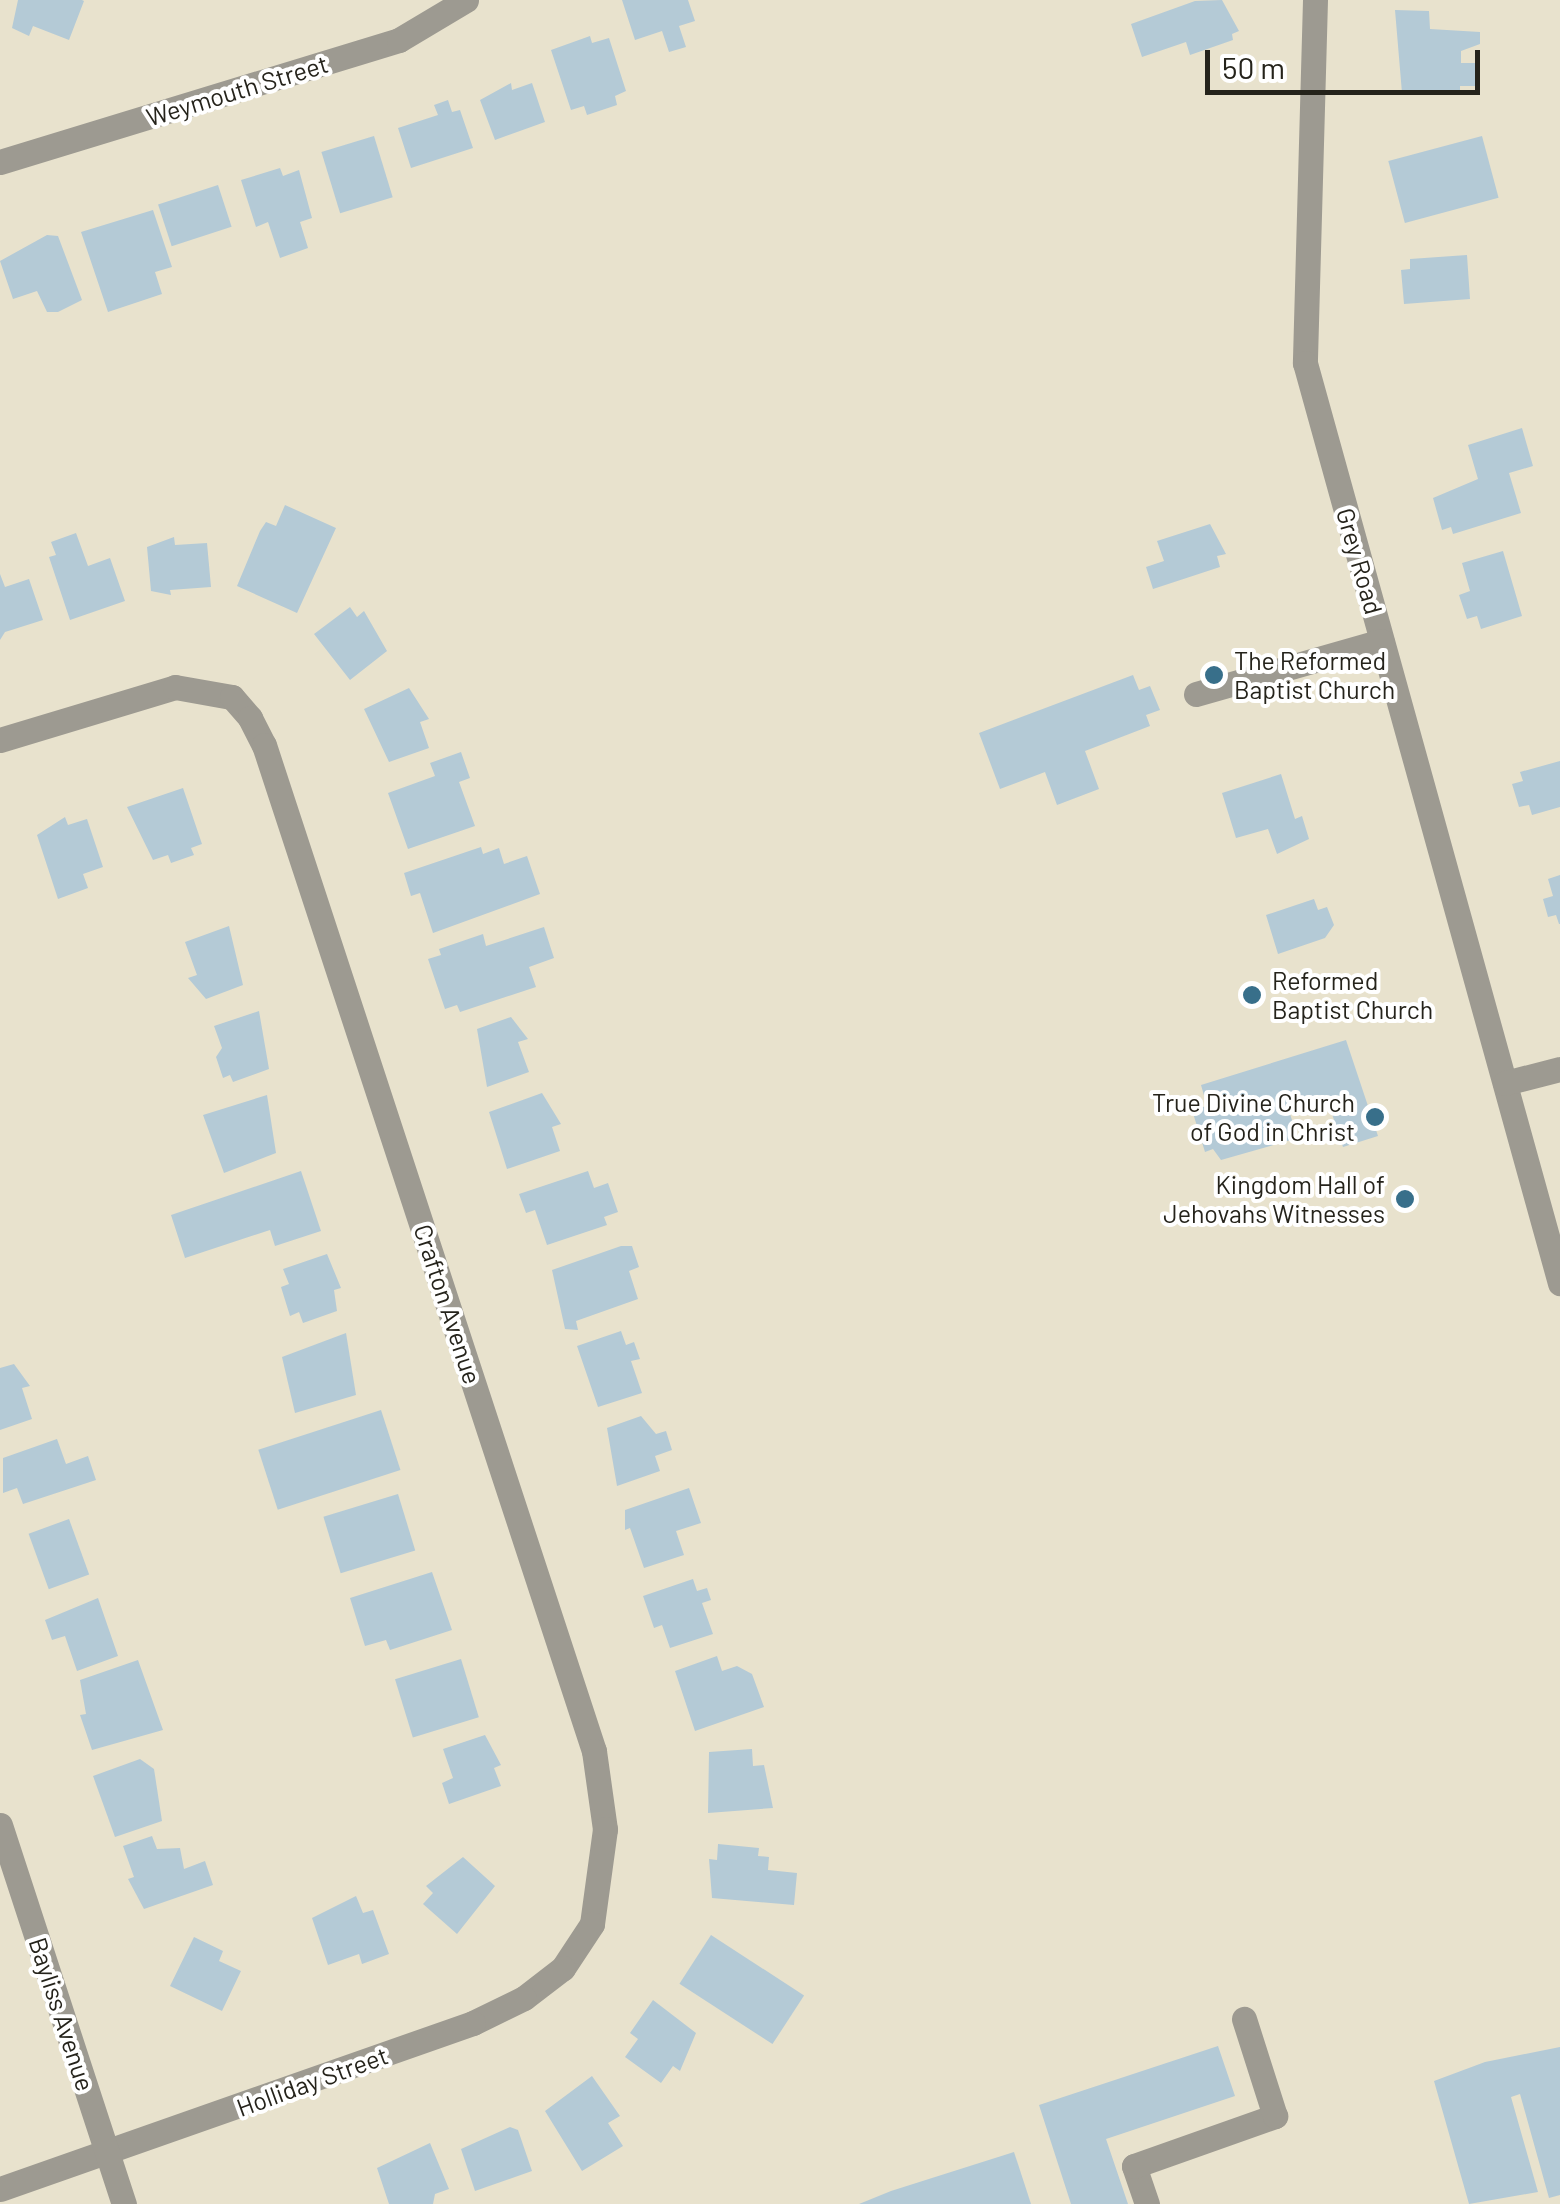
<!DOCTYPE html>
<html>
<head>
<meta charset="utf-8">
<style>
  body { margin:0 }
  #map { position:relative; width:1560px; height:2204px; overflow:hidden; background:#e8e2cd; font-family:Barlow,sans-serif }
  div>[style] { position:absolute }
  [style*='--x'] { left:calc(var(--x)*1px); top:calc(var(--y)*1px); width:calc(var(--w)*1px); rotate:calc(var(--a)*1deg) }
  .building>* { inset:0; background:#b4cad6; transform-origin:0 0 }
  .minor>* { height:25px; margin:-12.5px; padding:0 12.5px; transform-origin:12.5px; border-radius:12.5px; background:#9d9a91 }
  .dots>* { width:28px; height:28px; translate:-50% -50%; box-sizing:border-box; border:5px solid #fff; border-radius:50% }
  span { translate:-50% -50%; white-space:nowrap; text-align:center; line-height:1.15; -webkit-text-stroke:8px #fff; paint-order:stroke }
  .street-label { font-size:25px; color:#25231b }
  .poi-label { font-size:25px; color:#25231b }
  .left { translate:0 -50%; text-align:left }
  .right { translate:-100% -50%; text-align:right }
  .scale { position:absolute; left:1205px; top:50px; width:275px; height:45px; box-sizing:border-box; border:5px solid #25231b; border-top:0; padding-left:12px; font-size:30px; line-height:35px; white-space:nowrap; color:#25231b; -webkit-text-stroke:8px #fff; paint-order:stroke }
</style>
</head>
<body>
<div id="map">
  <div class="building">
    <i style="clip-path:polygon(18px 0,82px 0,84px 1px,69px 40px,33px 26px,29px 36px,12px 28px)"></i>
    <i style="clip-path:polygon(622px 0,688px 0,695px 21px,679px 26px,686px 47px,669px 52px,662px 31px,635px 40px)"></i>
    <i style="clip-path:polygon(1222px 0,1239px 31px,1232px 34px,1233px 40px,1190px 55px,1186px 42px,1142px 57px,1131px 24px,1195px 1px)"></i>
    <i style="clip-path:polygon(1395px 10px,1429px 11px,1430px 29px,1480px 32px,1480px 44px,1461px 51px,1461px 63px,1477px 63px,1477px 86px,1460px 86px,1460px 93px,1402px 93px)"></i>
    <i style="clip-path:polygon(590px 36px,592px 43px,609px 38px,626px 91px,615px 96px,617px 105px,587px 115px,584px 106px,571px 110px,551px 50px)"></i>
    <i style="clip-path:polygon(511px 83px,512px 90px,532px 83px,545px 122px,495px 140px,480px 100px)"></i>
    <i style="clip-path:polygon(448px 100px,452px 112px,460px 110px,473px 148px,411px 168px,398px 128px,438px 115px,434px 105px)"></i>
    <i style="left:374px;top:136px;width:64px;height:55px;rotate:73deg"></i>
    <i style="left:1482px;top:136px;width:64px;height:97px;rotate:75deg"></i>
    <i style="clip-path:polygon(280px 168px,283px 176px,299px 170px,312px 218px,300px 222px,308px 248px,280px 258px,268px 222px,256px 227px,241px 180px)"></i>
    <i style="left:218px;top:185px;width:44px;height:63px;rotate:72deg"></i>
    <i style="clip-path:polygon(153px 210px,172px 267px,155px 272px,162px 294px,108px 312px,81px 232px)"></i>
    <i style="clip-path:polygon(47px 235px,58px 236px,82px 300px,58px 312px,47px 312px,37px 291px,13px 299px,0 261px)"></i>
    <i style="clip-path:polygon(1467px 255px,1470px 299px,1404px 304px,1401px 270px,1410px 269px,1410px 259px)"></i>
    <i style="clip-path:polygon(1522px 428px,1533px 466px,1509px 473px,1521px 513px,1453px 534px,1451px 527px,1442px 530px,1433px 498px,1478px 479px,1468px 445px)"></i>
    <i style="clip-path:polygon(285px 505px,336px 528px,297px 613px,237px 586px,260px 531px,266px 522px,276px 526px)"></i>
    <i style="clip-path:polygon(1210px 524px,1226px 554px,1217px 556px,1220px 567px,1153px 589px,1146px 567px,1164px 561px,1157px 541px)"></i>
    <i style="clip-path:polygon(76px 533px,88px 566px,110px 558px,125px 601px,70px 620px,49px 557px,56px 555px,51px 542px)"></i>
    <i style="clip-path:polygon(174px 537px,175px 545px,207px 543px,211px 587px,170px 590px,171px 595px,151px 591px,147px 547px)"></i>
    <i style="clip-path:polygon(1503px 551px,1522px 616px,1481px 629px,1477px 616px,1467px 619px,1459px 595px,1470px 591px,1462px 563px)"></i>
    <i style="clip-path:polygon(0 574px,5px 587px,29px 579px,43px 620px,5px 632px,0 640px)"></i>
    <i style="clip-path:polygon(350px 607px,357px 617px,364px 611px,387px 651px,350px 680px,314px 634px)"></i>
    <i style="clip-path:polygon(1133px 675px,1139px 690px,1150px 686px,1160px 710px,1146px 715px,1150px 726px,1085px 751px,1099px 789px,1057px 805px,1045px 772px,1000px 789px,979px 733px)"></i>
    <i style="clip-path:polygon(409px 688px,429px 719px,420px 722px,429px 748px,389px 762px,364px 709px)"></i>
    <i style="clip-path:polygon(461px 752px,470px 778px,459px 782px,475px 826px,408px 849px,388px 793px,435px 776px,430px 763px)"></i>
    <i style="clip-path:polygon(1560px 761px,1560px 807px,1532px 815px,1529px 805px,1519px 807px,1512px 784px,1523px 781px,1520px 772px)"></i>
    <i style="clip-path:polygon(1281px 774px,1295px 819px,1302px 816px,1309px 839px,1277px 854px,1268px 829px,1236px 838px,1222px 793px)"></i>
    <i style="clip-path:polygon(183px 788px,202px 844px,191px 848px,194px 855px,171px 863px,168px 855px,153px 860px,127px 807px)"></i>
    <i style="clip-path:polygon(65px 817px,68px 825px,87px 819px,103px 867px,83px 874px,88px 888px,58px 899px,37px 835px)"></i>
    <i style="clip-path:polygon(481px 847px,483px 854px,499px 848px,504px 864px,527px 856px,540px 894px,433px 933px,420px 893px,411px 896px,404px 873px)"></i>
    <i style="clip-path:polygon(1560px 875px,1560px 924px,1559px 924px,1556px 915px,1548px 917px,1543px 899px,1553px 896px,1548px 879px)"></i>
    <i style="clip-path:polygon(1314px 899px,1318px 910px,1327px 907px,1334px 925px,1325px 938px,1278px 954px,1266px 915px)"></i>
    <i style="clip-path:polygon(229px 926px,243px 985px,206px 999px,188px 978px,197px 975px,185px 942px)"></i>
    <i style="clip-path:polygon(544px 927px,554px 958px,529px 967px,536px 987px,460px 1012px,457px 1005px,445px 1009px,428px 959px,441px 955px,439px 949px,483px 934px,486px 946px)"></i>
    <i style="clip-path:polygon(259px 1011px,269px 1069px,233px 1082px,230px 1075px,223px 1078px,216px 1057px,222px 1048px,214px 1026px)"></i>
    <i style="clip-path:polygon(511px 1017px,528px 1039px,518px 1042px,529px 1072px,487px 1087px,477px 1029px)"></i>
    <i style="clip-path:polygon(1346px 1040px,1378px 1136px,1343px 1147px,1328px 1102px,1290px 1114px,1298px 1138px,1221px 1160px,1213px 1149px,1205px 1152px,1192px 1110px,1207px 1106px,1201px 1085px)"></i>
    <i style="clip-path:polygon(542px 1093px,561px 1124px,552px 1127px,560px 1151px,507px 1169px,489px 1112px)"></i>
    <i style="clip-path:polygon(267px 1095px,276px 1153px,224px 1173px,203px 1115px)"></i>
    <i style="clip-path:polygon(301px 1171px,321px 1231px,275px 1246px,270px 1230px,185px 1258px,171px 1215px)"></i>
    <i style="clip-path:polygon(588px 1171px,594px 1188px,608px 1183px,618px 1212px,604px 1217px,607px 1225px,547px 1245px,535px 1210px,526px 1213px,519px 1194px)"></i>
    <i style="clip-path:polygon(621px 1246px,632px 1246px,639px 1267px,629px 1271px,638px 1299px,576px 1321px,578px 1330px,565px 1329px,552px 1270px)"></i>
    <i style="clip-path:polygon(327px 1254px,341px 1288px,334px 1290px,337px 1311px,303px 1323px,299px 1312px,290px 1316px,281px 1287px,289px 1284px,283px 1269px)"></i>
    <i style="clip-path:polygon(621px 1331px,626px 1345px,634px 1342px,640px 1359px,631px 1361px,642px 1393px,598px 1407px,577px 1346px)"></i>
    <i style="clip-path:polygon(346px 1333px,356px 1395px,295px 1413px,282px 1357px)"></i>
    <i style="clip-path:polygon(14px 1364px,30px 1386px,22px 1388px,32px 1419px,0 1430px,0 1368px)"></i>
    <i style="left:381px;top:1410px;width:63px;height:129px;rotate:72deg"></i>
    <i style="clip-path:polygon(641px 1416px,656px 1434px,666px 1431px,672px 1450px,655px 1456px,660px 1471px,617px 1486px,607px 1428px)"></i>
    <i style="clip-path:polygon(57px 1439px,66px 1464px,88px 1456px,96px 1480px,23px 1504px,17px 1488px,3px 1493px,3px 1458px)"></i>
    <i style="clip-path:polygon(689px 1488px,701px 1523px,676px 1531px,684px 1555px,644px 1568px,630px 1528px,625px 1530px,625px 1510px)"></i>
    <i style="left:398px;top:1494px;width:59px;height:78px;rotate:73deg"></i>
    <i style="left:69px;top:1519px;width:59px;height:43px;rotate:70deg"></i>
    <i style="clip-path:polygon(432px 1572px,452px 1630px,390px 1650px,386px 1640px,365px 1646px,350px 1598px)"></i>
    <i style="clip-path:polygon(693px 1579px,697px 1591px,707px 1588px,711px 1600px,702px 1603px,713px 1634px,670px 1648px,662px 1625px,654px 1628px,643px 1596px)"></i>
    <i style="clip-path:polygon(98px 1598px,118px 1656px,77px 1671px,65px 1636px,52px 1640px,45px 1620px)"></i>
    <i style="clip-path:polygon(717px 1656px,722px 1671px,737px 1666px,752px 1674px,764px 1707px,695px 1731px,675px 1671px)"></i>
    <i style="left:461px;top:1659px;width:61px;height:69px;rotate:73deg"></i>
    <i style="clip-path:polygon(138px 1660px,163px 1730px,92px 1750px,80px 1715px,86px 1714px,80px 1680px)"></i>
    <i style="clip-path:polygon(485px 1735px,501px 1765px,494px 1768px,501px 1786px,449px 1804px,442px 1783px,453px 1778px,443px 1749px)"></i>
    <i style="clip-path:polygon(752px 1749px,753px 1766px,764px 1765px,773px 1808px,708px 1813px,709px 1752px)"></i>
    <i style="clip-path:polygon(140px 1759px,154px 1769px,162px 1821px,115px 1837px,93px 1776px)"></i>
    <i style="clip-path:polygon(152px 1836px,157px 1849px,180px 1848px,184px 1869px,205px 1861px,213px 1885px,144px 1909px,128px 1879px,134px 1877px,123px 1846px)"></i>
    <i style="clip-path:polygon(718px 1844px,759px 1848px,758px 1856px,769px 1857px,768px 1870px,797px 1873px,794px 1905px,712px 1898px,709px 1859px,717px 1860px)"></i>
    <i style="clip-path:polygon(463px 1857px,495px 1886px,457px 1934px,423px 1904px,433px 1893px,426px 1886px)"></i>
    <i style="clip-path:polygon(356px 1896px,363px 1913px,373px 1910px,389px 1954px,362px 1964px,359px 1954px,328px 1965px,312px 1918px)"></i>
    <i style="left:711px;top:1935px;width:111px;height:58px;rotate:33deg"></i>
    <i style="clip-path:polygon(194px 1937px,223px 1951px,219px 1961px,241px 1971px,222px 2011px,170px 1986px)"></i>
    <i style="clip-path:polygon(653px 2000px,696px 2033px,680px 2071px,673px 2066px,661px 2083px,625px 2057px,638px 2039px,630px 2033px)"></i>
    <i style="clip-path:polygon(1218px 2046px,1235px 2096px,1106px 2139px,1128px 2204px,1071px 2204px,1039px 2105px)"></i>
    <i style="clip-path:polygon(1560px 2047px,1560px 2195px,1549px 2198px,1520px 2094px,1511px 2097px,1538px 2192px,1469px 2204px,1434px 2081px,1485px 2062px)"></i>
    <i style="clip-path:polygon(592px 2076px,620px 2116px,608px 2123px,623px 2146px,582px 2171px,545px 2111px)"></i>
    <i style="clip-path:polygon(510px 2127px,518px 2130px,532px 2171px,475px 2191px,461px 2149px)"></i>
    <i style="clip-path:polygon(430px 2143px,449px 2189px,435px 2194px,433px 2204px,389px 2204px,377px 2168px)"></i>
    <i style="clip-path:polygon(1014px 2152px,1031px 2204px,859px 2204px,891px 2191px)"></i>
  </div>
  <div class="minor">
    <i style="--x:1315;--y:0;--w:363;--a:91.6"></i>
    <i style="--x:1305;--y:363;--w:955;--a:74.51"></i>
    <i style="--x:0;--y:162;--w:417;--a:-17"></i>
    <i style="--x:399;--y:40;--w:78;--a:-30.8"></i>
    <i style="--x:1196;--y:694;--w:193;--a:-15.9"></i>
    <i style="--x:0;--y:740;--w:183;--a:-16.8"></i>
    <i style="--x:175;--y:687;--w:58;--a:10"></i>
    <i style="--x:232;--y:697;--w:28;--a:49"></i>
    <i style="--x:250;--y:718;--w:30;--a:63"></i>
    <i style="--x:264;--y:745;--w:1059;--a:71.84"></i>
    <i style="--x:594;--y:1751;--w:79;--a:82"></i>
    <i style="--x:605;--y:1829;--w:96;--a:97.8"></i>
    <i style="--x:592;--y:1924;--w:53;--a:123.4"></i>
    <i style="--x:563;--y:1968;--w:49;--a:142.4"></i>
    <i style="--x:524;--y:1998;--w:57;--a:153.9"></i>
    <i style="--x:473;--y:2023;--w:501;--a:160.66"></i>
    <i style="--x:1505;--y:1083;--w:57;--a:-14.3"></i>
    <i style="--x:0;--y:1825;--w:399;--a:71.9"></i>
    <i style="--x:1147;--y:2204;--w:40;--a:-108.9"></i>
    <i style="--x:1134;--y:2166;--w:150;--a:-19.5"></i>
    <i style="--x:1275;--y:2116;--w:102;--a:-107.7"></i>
  </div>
  <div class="dots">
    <i style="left:1214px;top:675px;background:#386f8a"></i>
    <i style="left:1252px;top:995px;background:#386f8a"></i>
    <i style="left:1375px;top:1117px;background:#386f8a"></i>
    <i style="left:1405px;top:1199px;background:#386f8a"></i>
  </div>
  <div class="street-label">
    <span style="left:237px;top:90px;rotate:-17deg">Weymouth Street</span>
    <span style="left:1360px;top:561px;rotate:74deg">Grey Road</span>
    <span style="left:448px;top:1304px;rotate:72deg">Crafton Avenue</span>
    <span style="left:62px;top:2014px;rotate:72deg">Bayliss Avenue</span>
    <span style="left:312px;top:2081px;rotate:-20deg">Holliday Street</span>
  </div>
  <div class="poi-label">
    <span class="left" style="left:1234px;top:675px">The Reformed<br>Baptist Church</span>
    <span class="left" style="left:1272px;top:995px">Reformed<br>Baptist Church</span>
    <span class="right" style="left:1355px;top:1117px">True Divine Church<br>of God in Christ</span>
    <span class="right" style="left:1385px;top:1199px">Kingdom Hall of<br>Jehovahs Witnesses</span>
  </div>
  <div class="scale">50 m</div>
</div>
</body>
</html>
